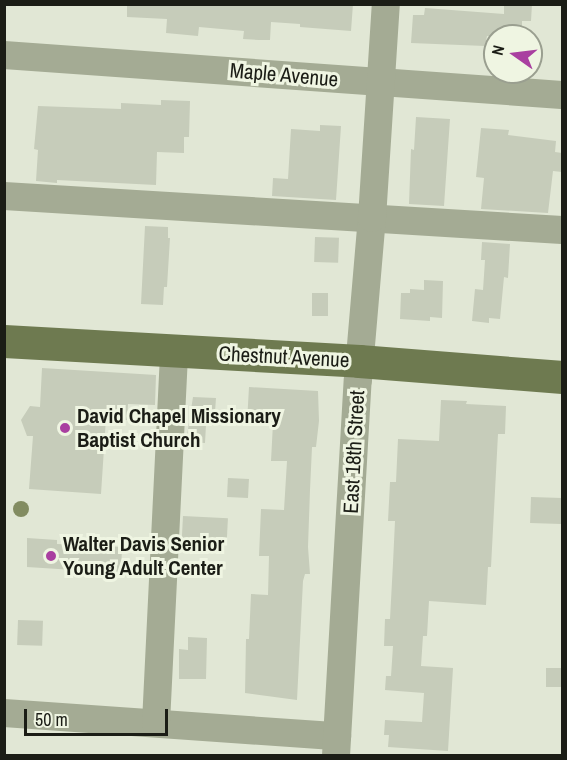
<!DOCTYPE html>
<html>
<head>
<meta charset="utf-8">
<style>
  body { margin:0 }
  #map { position:relative; width:567px; height:760px; overflow:hidden; background:#e1e7d5; font-family:"Archivo Narrow",sans-serif }
  div>[style] { position:absolute }
  [style*='--x'] { left:calc(var(--x)*1px); top:calc(var(--y)*1px); width:calc(var(--w)*1px); rotate:calc(var(--a)*1deg) }
  .building>* { inset:0; background:#c6ccba; transform-origin:0 0 }
  .minor>* { height:28px; margin:-14px; padding:0 14px; transform-origin:14px; border-radius:14px; background:#a4ab94 }
  .major>* { height:33px; margin:-16.5px; padding:0 16.5px; transform-origin:16.5px; border-radius:16.5px; background:#6e7a50 }
  .trees>* { width:16px; height:16px; margin:-8px; border-radius:50%; background:#828c61 }
  .dots>* { width:16px; height:16px; translate:-50% -50%; box-sizing:border-box; border:3px solid #eff5e2; border-radius:50% }
  span { translate:-50% -50%; white-space:nowrap; text-align:center; line-height:1.15; -webkit-text-stroke:6px #eff5e2; paint-order:stroke }
  .street-label { font-size:21px; color:#1b1d16 }
  .poi-label { font-size:21px; color:#1b1d16; font-weight:700 }
  .left { translate:0 -50%; text-align:left }
  .frame { position:absolute; inset:0; border:6px solid #1b1d16; pointer-events:none }
  .north { position:absolute; left:483px; top:24px; width:60px; height:60px; box-sizing:border-box; background:#eff5e2; border:2px solid #9a9f90; border-radius:50%; rotate:284deg; font-size:16px; font-weight:700; line-height:24px; text-align:center; color:#1b1d16 }
  .north::after { content:''; display:block; margin:auto; width:21px; height:27px; background:#a93fa0; clip-path:polygon(50% 0,100% 100%,50% 72%,0 100%) }
  .scale { position:absolute; left:24px; top:709px; width:144px; height:27px; box-sizing:border-box; border:3px solid #1b1d16; border-top:0; padding-left:8px; font-size:18px; line-height:21px; white-space:nowrap; color:#1b1d16; -webkit-text-stroke:4px #eff5e2; paint-order:stroke }
</style>
</head>
<body>
<div id="map">
  <div class="building">
    <i style="clip-path:polygon(127px 4px,353px 4px,351px 31px,300px 27px,300px 24px,271px 22px,270px 40px,259px 40px,243px 39px,244px 31px,199px 27px,198px 36px,166px 33px,167px 19px,127px 17px)"></i>
    <i style="clip-path:polygon(504px 4px,532px 4px,531px 21px,522px 21px,522px 36px,487px 36px,485px 46px,411px 43px,413px 15px,424px 15px,425px 8px,504px 14px)"></i>
    <i style="clip-path:polygon(161px 100px,190px 101px,189px 137px,184px 137px,184px 153px,157px 152px,156px 185px,57px 180px,57px 183px,36px 181px,38px 150px,34px 149px,38px 106px,121px 109px,121px 103px,161px 105px)"></i>
    <i style="clip-path:polygon(416px 117px,450px 119px,444px 206px,409px 204px,411px 149px,414px 150px)"></i>
    <i style="clip-path:polygon(320px 125px,341px 126px,336px 200px,272px 196px,273px 178px,288px 179px,291px 129px,320px 131px)"></i>
    <i style="clip-path:polygon(481px 128px,509px 130px,508px 135px,556px 141px,555px 152px,562px 153px,562px 172px,553px 171px,548px 213px,481px 209px,484px 178px,476px 177px)"></i>
    <i style="clip-path:polygon(145px 226px,168px 227px,168px 238px,170px 238px,167px 287px,164px 287px,163px 305px,141px 304px)"></i>
    <i style="left:315px;top:237px;width:24px;height:25px;rotate:2deg"></i>
    <i style="clip-path:polygon(482px 242px,510px 244px,508px 278px,504px 277px,500px 319px,489px 318px,489px 323px,472px 321px,475px 289px,483px 290px,485px 260px,481px 260px)"></i>
    <i style="clip-path:polygon(424px 280px,443px 281px,442px 318px,430px 317px,430px 321px,400px 319px,401px 293px,410px 293px,410px 289px,424px 290px)"></i>
    <i style="left:312px;top:293px;width:16px;height:23px"></i>
    <i style="clip-path:polygon(42px 368px,156px 375px,155px 405px,128px 404px,127px 420px,106px 418px,101px 494px,29px 489px,33px 436px,27px 436px,21px 420px,30px 406px,40px 407px)"></i>
    <i style="clip-path:polygon(249px 387px,318px 391px,319px 421px,316px 447px,312px 447px,310px 490px,308px 547px,310px 574px,305px 574px,303px 581px,297px 700px,245px 693px,246px 639px,249px 639px,251px 594px,268px 595px,269px 556px,259px 556px,261px 509px,284px 510px,287px 461px,271px 461px,273px 423px,247px 422px)"></i>
    <i style="clip-path:polygon(193px 397px,216px 398px,214px 426px,206px 425px,205px 443px,186px 442px)"></i>
    <i style="clip-path:polygon(441px 400px,467px 401px,466px 404px,506px 406px,505px 434px,498px 434px,491px 567px,488px 567px,486px 605px,429px 601px,427px 636px,423px 636px,421px 666px,453px 668px,448px 751px,388px 747px,389px 735px,384px 735px,385px 720px,422px 722px,424px 693px,385px 690px,386px 676px,391px 676px,393px 646px,384px 646px,385px 619px,390px 619px,393px 563px,395px 521px,388px 521px,390px 482px,396px 482px,398px 439px,439px 441px)"></i>
    <i style="left:228px;top:478px;width:21px;height:19px;rotate:3deg"></i>
    <i style="left:531px;top:497px;width:31px;height:26px;rotate:2deg"></i>
    <i style="left:183px;top:516px;width:45px;height:24px;rotate:3deg"></i>
    <i style="clip-path:polygon(27px 538px,57px 540px,57px 544px,122px 547px,121px 573px,27px 567px)"></i>
    <i style="left:18px;top:620px;width:25px;height:25px;rotate:2deg"></i>
    <i style="clip-path:polygon(188px 637px,207px 638px,206px 679px,179px 679px,179px 649px,188px 650px)"></i>
    <i style="left:546px;top:668px;width:16px;height:19px"></i>
  </div>
  <div class="minor">
    <i style="--x:4;--y:55;--w:559;--a:4.1"></i>
    <i style="--x:4;--y:196;--w:559;--a:3.49"></i>
    <i style="--x:4;--y:713;--w:334;--a:4"></i>
    <i style="--x:156;--y:723;--w:372;--a:-87.2"></i>
    <i style="--x:336;--y:756;--w:377;--a:-86.7"></i>
    <i style="--x:358;--y:380;--w:163;--a:-85.1"></i>
    <i style="--x:372;--y:218;--w:214;--a:-86.3"></i>
  </div>
  <div class="major">
    <i style="--x:4;--y:341;--w:356;--a:3.2"></i>
    <i style="--x:359;--y:361;--w:204;--a:4.5"></i>
  </div>
  <div class="trees">
    <i style="left:21px;top:509px"></i>
  </div>
  <div class="dots">
    <i style="left:65px;top:428px;background:#a93fa0"></i>
    <i style="left:51px;top:556px;background:#a93fa0"></i>
  </div>
  <div class="street-label">
    <span style="left:284px;top:75px;rotate:5deg">Maple Avenue</span>
    <span style="left:284px;top:357px;rotate:3deg">Chestnut Avenue</span>
    <span style="left:354px;top:452px;rotate:-87deg">East 18th Street</span>
  </div>
  <div class="poi-label">
    <span class="left" style="left:77px;top:428px">David Chapel Missionary<br>Baptist Church</span>
    <span class="left" style="left:63px;top:556px">Walter Davis Senior<br>Young Adult Center</span>
  </div>
  <div class="frame"></div>
  <div class="north">N</div>
  <div class="scale">50 m</div>
</div>
</body>
</html>
